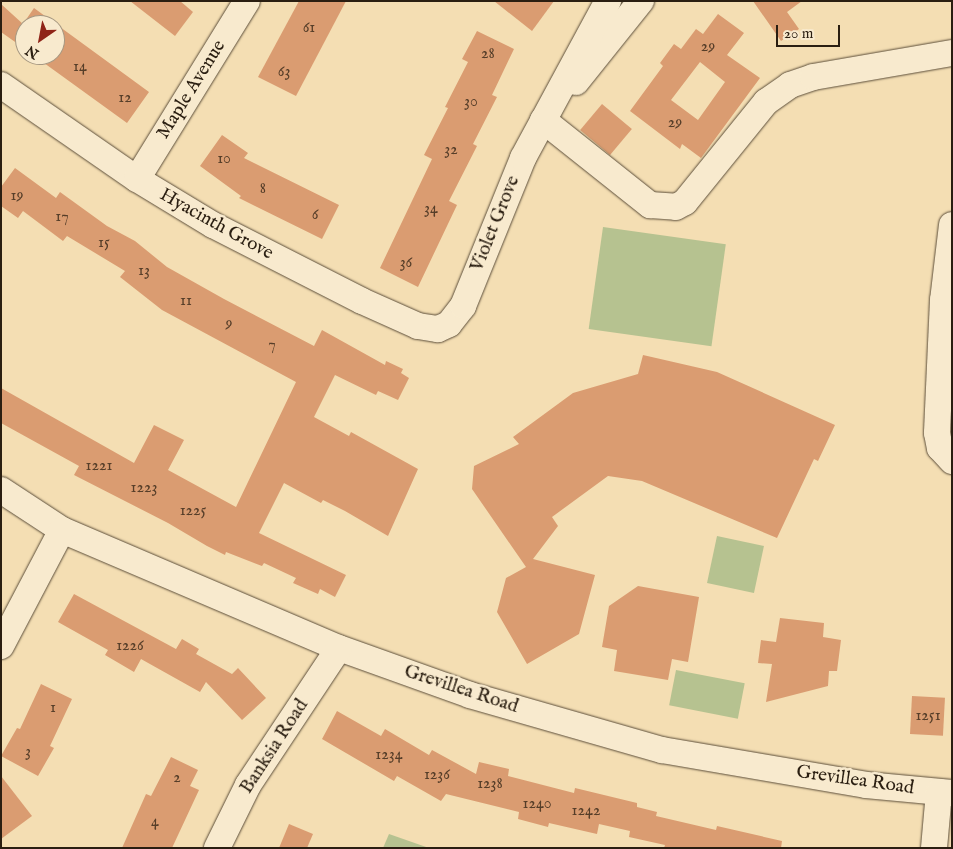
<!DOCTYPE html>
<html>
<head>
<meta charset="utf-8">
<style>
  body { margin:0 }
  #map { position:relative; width:953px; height:849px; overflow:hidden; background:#f4deb3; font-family:"IM FELL English",serif }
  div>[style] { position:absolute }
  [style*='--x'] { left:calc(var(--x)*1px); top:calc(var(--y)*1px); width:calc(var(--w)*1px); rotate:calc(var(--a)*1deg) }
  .green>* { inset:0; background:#b6c290; transform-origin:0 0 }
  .building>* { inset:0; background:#da9c71; transform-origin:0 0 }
  .roads { filter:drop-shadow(0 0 1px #5c4e3a) drop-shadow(0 0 1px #5c4e3a) }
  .minor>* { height:26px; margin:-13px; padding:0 13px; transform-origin:13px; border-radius:13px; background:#f8eace }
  span { translate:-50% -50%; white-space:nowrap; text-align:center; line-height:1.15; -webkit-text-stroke:5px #f8eace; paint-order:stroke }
  .number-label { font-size:16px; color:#563e29 }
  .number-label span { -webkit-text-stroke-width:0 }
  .street-label { font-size:19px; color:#2a1e11 }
  .frame { position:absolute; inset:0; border:2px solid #2a1e11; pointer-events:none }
  .north { position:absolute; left:15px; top:15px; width:50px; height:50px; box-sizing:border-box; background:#f8eace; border:1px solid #a69882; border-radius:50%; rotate:213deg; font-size:14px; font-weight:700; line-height:20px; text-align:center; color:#2a1e11 }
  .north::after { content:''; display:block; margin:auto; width:18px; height:22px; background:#8f2418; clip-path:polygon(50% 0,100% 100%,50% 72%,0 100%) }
  .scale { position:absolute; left:776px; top:25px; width:64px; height:22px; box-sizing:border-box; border:2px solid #2a1e11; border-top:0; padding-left:6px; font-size:15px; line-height:18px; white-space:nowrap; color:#2a1e11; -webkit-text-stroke:4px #f8eace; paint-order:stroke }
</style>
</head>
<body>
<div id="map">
  <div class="green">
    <i style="left:603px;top:227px;width:124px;height:103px;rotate:8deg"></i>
    <i style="left:717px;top:536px;width:48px;height:48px;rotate:12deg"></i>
    <i style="left:676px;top:670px;width:70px;height:36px;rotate:11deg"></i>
    <i style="clip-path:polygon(389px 834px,429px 848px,383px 848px)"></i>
  </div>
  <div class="building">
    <i style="clip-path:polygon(130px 1px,180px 1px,193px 12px,175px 36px)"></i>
    <i style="clip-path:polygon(299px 1px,346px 1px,296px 96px,258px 77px)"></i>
    <i style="clip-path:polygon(494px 1px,554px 1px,532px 31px)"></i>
    <i style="clip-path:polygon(753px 1px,802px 1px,787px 12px,799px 29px,781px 41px)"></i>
    <i style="clip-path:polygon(1px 4px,23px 24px,34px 8px,149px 92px,127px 123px,33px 55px,55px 55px,55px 25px,25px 25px,25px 49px,1px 32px)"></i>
    <i style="clip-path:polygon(evenodd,718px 14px,744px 33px,727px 55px,760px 78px,701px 158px,682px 144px,680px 149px,630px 111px,663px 66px,660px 63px,674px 44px,681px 49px,696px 29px,703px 34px,718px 14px,700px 62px,725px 82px,698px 120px,671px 100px,700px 62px)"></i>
    <i style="clip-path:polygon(477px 31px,514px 49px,492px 95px,497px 97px,473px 144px,477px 146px,449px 201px,457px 205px,418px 287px,380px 268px,432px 159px,424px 155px,448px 108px,445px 107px,468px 62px,462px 59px)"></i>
    <i style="left:602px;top:104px;width:39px;height:34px;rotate:40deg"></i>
    <i style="clip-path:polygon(222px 135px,248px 153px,244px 158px,339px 205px,322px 239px,239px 198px,241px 196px,200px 166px)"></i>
    <i style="clip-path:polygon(15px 168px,56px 198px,60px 192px,107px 226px,135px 241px,167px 267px,224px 299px,314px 346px,322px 330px,385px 365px,386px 361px,403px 369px,401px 373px,409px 378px,398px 400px,378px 391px,376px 395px,335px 375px,314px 417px,349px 436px,351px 432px,418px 469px,388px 536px,345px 511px,323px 500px,321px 503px,284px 483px,259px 533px,346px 575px,335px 597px,320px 589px,318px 594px,293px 583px,296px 578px,264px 563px,262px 566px,226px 552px,225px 555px,207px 546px,168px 523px,74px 475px,79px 466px,1px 423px,1px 388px,134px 463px,154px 425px,184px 440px,168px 470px,236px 507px,296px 382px,162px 310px,120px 277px,125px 271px,67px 236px,63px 241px,23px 211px,18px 218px,1px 206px,1px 187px)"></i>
    <i style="clip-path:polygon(643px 355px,717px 372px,835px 425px,818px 461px,814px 459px,777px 538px,642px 481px,608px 476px,552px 517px,558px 526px,533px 559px,595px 575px,579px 634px,527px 664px,497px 612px,506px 578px,526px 567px,472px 489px,474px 466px,519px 444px,513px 437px,573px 393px,638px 374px)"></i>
    <i style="clip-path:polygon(638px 586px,699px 597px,688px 662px,672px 659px,668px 680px,614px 671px,617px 650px,602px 647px,609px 606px)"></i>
    <i style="clip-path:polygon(74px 594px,176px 649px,182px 639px,199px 649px,196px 654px,232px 674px,238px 668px,266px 698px,242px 720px,206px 682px,200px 692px,141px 659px,134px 672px,105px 655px,108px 650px,58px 622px)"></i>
    <i style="clip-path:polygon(780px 618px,824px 623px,823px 637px,841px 640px,837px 671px,829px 671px,828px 686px,766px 702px,772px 664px,758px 663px,761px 640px,776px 642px)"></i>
    <i style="clip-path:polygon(41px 684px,72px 699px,50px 746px,54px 748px,38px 776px,1px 756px,17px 728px,20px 729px)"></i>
    <i style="left:912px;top:696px;width:33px;height:38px;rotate:3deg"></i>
    <i style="clip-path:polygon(337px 711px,381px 736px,385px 729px,429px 755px,432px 750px,476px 774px,479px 762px,509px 769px,508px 776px,574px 793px,575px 788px,637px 803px,637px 807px,657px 812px,656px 816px,716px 830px,717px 826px,782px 841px,781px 848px,664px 848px,665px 845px,629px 837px,630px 831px,599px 824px,597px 834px,549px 823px,548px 827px,518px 819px,519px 812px,446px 794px,441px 801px,397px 776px,394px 781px,322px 739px)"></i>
    <i style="clip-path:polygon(171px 757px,198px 770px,190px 786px,199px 790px,172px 848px,122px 848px,146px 794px,151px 796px)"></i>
    <i style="clip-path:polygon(1px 776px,32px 816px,1px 839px)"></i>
    <i style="clip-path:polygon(289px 824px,313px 834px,307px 848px,279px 848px)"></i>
  </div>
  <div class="roads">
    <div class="minor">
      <i style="--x:576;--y:82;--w:104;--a:-51.3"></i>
      <i style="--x:1;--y:85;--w:165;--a:34.7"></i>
      <i style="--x:137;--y:179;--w:89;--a:31.2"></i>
      <i style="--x:213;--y:225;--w:167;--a:27"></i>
      <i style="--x:362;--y:301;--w:61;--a:24.1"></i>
      <i style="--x:418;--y:326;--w:20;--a:9"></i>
      <i style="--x:438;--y:329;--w:12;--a:-24"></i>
      <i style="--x:449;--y:324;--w:23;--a:-52"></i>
      <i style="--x:463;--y:306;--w:160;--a:-67.9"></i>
      <i style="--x:523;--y:158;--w:179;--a:-61.6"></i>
      <i style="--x:543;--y:120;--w:137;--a:38.5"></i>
      <i style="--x:650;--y:205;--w:26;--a:4"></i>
      <i style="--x:676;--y:207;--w:10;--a:-29"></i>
      <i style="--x:685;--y:202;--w:129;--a:-51"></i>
      <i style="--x:766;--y:102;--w:29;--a:-35"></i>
      <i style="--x:790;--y:85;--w:24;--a:-19"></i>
      <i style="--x:813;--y:77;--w:141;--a:-9.8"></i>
      <i style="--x:137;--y:179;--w:209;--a:-58.3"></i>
      <i style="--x:952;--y:225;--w:76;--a:96.8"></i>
      <i style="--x:943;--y:300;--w:133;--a:92.6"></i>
      <i style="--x:937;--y:433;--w:15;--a:79"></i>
      <i style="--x:940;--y:448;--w:18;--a:47"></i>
      <i style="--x:1;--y:490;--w:73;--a:33.3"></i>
      <i style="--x:62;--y:530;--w:301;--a:23.1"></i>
      <i style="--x:339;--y:648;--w:139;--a:19.7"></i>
      <i style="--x:470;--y:695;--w:200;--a:16"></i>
      <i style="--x:662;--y:750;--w:207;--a:9.7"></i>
      <i style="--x:866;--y:785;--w:86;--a:5.3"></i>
      <i style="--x:1;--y:646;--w:131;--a:-62.3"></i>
      <i style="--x:217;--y:848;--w:70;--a:-63.8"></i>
      <i style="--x:248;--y:785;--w:164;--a:-56.4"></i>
      <i style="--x:934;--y:848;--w:56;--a:-84.9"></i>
    </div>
  </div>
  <div class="number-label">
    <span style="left:309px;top:28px">61</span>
    <span style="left:708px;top:47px">29</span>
    <span style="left:488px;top:54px">28</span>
    <span style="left:80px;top:67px">14</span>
    <span style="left:284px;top:72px">63</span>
    <span style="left:125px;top:98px">12</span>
    <span style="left:471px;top:102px">30</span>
    <span style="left:675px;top:123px">29</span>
    <span style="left:451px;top:150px">32</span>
    <span style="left:224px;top:159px">10</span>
    <span style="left:263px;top:189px">8</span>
    <span style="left:17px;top:196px">19</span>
    <span style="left:431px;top:209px">34</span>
    <span style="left:315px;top:215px">6</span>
    <span style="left:62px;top:217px">17</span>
    <span style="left:104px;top:243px">15</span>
    <span style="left:406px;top:263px">36</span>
    <span style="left:144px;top:271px">13</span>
    <span style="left:186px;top:301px">11</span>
    <span style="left:229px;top:324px">9</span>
    <span style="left:272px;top:345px">7</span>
    <span style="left:99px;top:466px">1221</span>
    <span style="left:144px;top:488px">1223</span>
    <span style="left:193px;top:511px">1225</span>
    <span style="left:130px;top:646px">1226</span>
    <span style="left:53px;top:708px">1</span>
    <span style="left:928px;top:716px">1251</span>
    <span style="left:28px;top:752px">3</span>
    <span style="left:389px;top:755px">1234</span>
    <span style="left:437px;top:775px">1236</span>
    <span style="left:177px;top:778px">2</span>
    <span style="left:490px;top:784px">1238</span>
    <span style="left:537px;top:804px">1240</span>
    <span style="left:586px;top:811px">1242</span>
    <span style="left:155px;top:822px">4</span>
  </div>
  <div class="street-label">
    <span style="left:192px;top:90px;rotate:-58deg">Maple Avenue</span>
    <span style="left:496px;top:224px;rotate:-68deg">Violet Grove</span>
    <span style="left:216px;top:225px;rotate:29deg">Hyacinth Grove</span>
    <span style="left:461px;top:690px;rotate:18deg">Grevillea Road</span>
    <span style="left:275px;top:747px;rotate:-57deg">Banksia Road</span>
    <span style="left:855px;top:781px;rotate:8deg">Grevillea Road</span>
  </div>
  <div class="frame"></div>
  <div class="north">N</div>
  <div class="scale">20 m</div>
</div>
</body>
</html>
